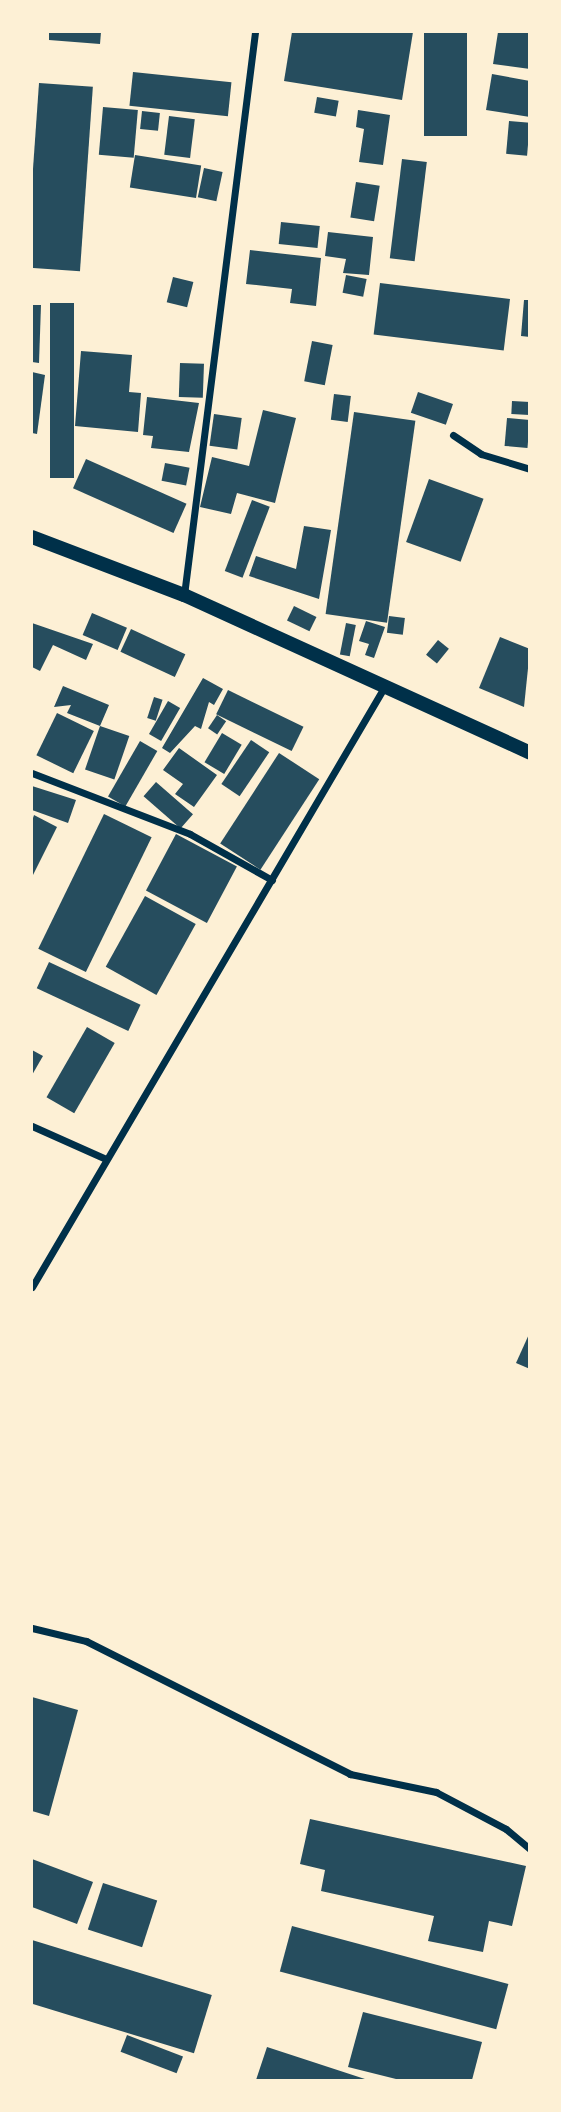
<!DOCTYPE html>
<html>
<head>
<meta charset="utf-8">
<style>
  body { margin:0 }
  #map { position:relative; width:561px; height:2112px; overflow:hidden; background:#fdf0d5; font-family:"Open Sans",sans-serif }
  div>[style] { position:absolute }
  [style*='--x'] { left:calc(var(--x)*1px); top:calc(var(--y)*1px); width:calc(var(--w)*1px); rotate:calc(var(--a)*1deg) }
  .building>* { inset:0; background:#264d5e; transform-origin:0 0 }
  .minor>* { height:7px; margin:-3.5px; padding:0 3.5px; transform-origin:3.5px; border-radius:3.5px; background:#003049 }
  .secondary>* { height:14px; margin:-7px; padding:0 7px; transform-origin:7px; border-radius:7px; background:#003049 }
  span { translate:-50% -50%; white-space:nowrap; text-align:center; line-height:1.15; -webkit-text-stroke:7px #fdf0d5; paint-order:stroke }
  .frame { position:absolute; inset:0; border:33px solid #fdf0d5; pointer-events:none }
</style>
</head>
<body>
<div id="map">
  <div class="building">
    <i style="clip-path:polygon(49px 32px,101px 32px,100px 44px,49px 40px)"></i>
    <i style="clip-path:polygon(292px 32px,413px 32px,402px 100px,284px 81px)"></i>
    <i style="left:424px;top:32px;width:43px;height:104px"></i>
    <i style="clip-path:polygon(498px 32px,530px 32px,530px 69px,493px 64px)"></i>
    <i style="left:133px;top:72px;width:99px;height:34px;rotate:6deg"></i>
    <i style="clip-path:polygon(492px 74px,530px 81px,530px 117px,486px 110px)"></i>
    <i style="left:39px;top:83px;width:54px;height:185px;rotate:4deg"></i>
    <i style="left:317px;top:97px;width:22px;height:16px;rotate:10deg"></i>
    <i style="left:103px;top:107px;width:35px;height:48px;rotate:5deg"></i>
    <i style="clip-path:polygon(358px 110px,390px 115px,383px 165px,359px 162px,364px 129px,356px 127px)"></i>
    <i style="left:142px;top:111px;width:18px;height:18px;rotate:6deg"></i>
    <i style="left:169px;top:116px;width:26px;height:39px;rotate:7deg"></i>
    <i style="left:509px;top:121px;width:21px;height:33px;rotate:5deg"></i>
    <i style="left:135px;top:155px;width:67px;height:33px;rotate:9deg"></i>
    <i style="left:402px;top:159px;width:25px;height:100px;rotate:7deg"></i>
    <i style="left:204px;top:168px;width:19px;height:30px;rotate:12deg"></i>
    <i style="left:356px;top:182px;width:24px;height:36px;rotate:9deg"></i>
    <i style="left:281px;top:222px;width:39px;height:22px;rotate:6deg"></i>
    <i style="clip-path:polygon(328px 232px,373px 237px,369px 275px,343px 273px,346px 259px,325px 256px)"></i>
    <i style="clip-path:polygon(250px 250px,321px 258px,316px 306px,290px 303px,292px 289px,246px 284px)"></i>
    <i style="left:346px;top:275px;width:21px;height:18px;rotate:11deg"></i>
    <i style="left:173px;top:277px;width:21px;height:26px;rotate:14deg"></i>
    <i style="left:380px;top:283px;width:131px;height:52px;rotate:7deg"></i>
    <i style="clip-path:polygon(524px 300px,530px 300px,530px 337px,521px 336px)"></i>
    <i style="left:50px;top:303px;width:24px;height:175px"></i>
    <i style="clip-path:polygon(32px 305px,41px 305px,39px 363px,32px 362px)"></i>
    <i style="left:312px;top:341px;width:21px;height:41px;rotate:11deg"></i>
    <i style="clip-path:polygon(81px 351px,132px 355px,129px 392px,141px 393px,138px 432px,75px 426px)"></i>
    <i style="left:180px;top:363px;width:24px;height:34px;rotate:2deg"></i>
    <i style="clip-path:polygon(32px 372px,45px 375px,37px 434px,32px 433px)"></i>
    <i style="left:418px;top:392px;width:37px;height:22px;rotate:19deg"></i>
    <i style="left:334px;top:394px;width:17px;height:26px;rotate:7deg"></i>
    <i style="clip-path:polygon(147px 397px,199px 403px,189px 452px,151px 448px,153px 436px,143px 435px)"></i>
    <i style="left:512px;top:401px;width:18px;height:13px;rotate:3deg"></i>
    <i style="clip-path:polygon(263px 410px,296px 418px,275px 503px,237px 493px,231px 514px,200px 507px,212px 457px,249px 466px)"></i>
    <i style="left:354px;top:412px;width:62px;height:204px;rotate:8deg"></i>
    <i style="left:214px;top:414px;width:28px;height:32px;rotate:8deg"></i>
    <i style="left:507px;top:418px;width:23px;height:28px;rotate:5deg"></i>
    <i style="left:86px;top:459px;width:110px;height:32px;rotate:24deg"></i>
    <i style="left:165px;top:463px;width:25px;height:18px;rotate:11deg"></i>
    <i style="left:429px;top:479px;width:58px;height:67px;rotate:20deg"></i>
    <i style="left:252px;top:500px;width:19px;height:76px;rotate:21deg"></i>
    <i style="clip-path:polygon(304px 526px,331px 530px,319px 599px,249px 576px,256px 556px,296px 569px)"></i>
    <i style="left:294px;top:606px;width:25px;height:16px;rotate:26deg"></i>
    <i style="left:92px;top:613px;width:38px;height:24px;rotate:23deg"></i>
    <i style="left:389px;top:616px;width:16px;height:17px;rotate:7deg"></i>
    <i style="clip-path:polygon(366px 621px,385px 627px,374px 658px,365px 655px,369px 644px,359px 641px)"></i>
    <i style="clip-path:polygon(32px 623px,93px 644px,86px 660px,53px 645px,40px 671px,32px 667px)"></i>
    <i style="left:346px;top:623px;width:10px;height:32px;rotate:11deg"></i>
    <i style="left:131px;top:629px;width:60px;height:25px;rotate:25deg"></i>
    <i style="clip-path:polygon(500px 637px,530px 649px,524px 707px,479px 688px)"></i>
    <i style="left:438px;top:640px;width:14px;height:19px;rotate:39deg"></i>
    <i style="clip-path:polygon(203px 678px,223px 689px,214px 705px,209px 702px,201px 729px,195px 726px,170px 753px,162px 748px)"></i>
    <i style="clip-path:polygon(63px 686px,109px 705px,100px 726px,67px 713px,71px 705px,54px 707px)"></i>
    <i style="left:228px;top:690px;width:84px;height:27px;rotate:26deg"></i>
    <i style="left:154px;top:697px;width:9px;height:22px;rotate:18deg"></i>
    <i style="left:168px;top:701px;width:14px;height:38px;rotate:30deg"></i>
    <i style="left:57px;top:713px;width:41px;height:47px;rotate:26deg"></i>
    <i style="left:217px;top:715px;width:11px;height:16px;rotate:34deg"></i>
    <i style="left:100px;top:726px;width:31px;height:46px;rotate:19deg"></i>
    <i style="left:222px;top:733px;width:23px;height:34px;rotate:31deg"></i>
    <i style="left:251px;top:740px;width:22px;height:53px;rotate:34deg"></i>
    <i style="left:140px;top:741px;width:20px;height:64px;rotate:30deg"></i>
    <i style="clip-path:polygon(179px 748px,217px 775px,194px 807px,175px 794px,183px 784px,163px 770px)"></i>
    <i style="left:279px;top:753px;width:48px;height:108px;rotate:33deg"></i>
    <i style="left:156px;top:782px;width:49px;height:19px;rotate:41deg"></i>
    <i style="clip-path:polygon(32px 786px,76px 800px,68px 823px,32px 810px)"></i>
    <i style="left:104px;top:814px;width:53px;height:150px;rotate:26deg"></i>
    <i style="clip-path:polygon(34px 815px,57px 827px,32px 877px,32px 821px)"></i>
    <i style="left:176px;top:834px;width:69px;height:64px;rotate:28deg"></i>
    <i style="left:145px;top:896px;width:58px;height:81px;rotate:29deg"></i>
    <i style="left:49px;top:962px;width:101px;height:29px;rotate:25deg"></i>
    <i style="left:87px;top:1027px;width:32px;height:81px;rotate:30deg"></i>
    <i style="clip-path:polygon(32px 1050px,43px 1056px,32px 1075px)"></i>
    <i style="clip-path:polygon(530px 1332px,530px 1369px,516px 1363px)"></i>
    <i style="clip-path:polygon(32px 1697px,78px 1710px,49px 1816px,32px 1811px)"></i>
    <i style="clip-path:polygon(310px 1819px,526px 1866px,512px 1926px,489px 1921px,483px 1952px,428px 1941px,434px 1916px,321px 1891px,325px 1870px,300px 1864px)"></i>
    <i style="clip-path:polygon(32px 1859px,93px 1882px,77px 1924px,32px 1907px)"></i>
    <i style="left:103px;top:1883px;width:57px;height:49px;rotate:18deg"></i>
    <i style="left:292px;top:1926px;width:224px;height:47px;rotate:15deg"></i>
    <i style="left:32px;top:1940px;width:188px;height:61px;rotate:17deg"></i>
    <i style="clip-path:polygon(363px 2012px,482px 2042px,472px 2080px,400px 2080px,348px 2067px)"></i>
    <i style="left:127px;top:2035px;width:60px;height:18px;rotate:21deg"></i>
    <i style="clip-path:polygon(267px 2047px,368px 2080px,256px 2080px)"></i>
  </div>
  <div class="minor">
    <i style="--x:453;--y:435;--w:34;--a:34"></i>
    <i style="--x:481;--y:454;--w:51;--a:17"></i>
    <i style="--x:184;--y:595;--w:567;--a:-82.81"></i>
    <i style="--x:32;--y:773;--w:169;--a:21.1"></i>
    <i style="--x:190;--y:834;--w:94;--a:29.3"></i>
    <i style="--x:32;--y:1126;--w:81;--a:24"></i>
    <i style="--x:32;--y:1287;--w:691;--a:-59.58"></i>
    <i style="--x:32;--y:1628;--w:56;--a:13.5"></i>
    <i style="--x:86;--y:1641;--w:296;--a:26.7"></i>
    <i style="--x:350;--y:1774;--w:88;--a:11.8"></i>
    <i style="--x:436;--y:1792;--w:79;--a:27.9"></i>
    <i style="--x:506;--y:1829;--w:31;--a:40"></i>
  </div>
  <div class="secondary">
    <i style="--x:32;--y:537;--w:163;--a:20.9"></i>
    <i style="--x:184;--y:595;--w:380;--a:24.5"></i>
  </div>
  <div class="frame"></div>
</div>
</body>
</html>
